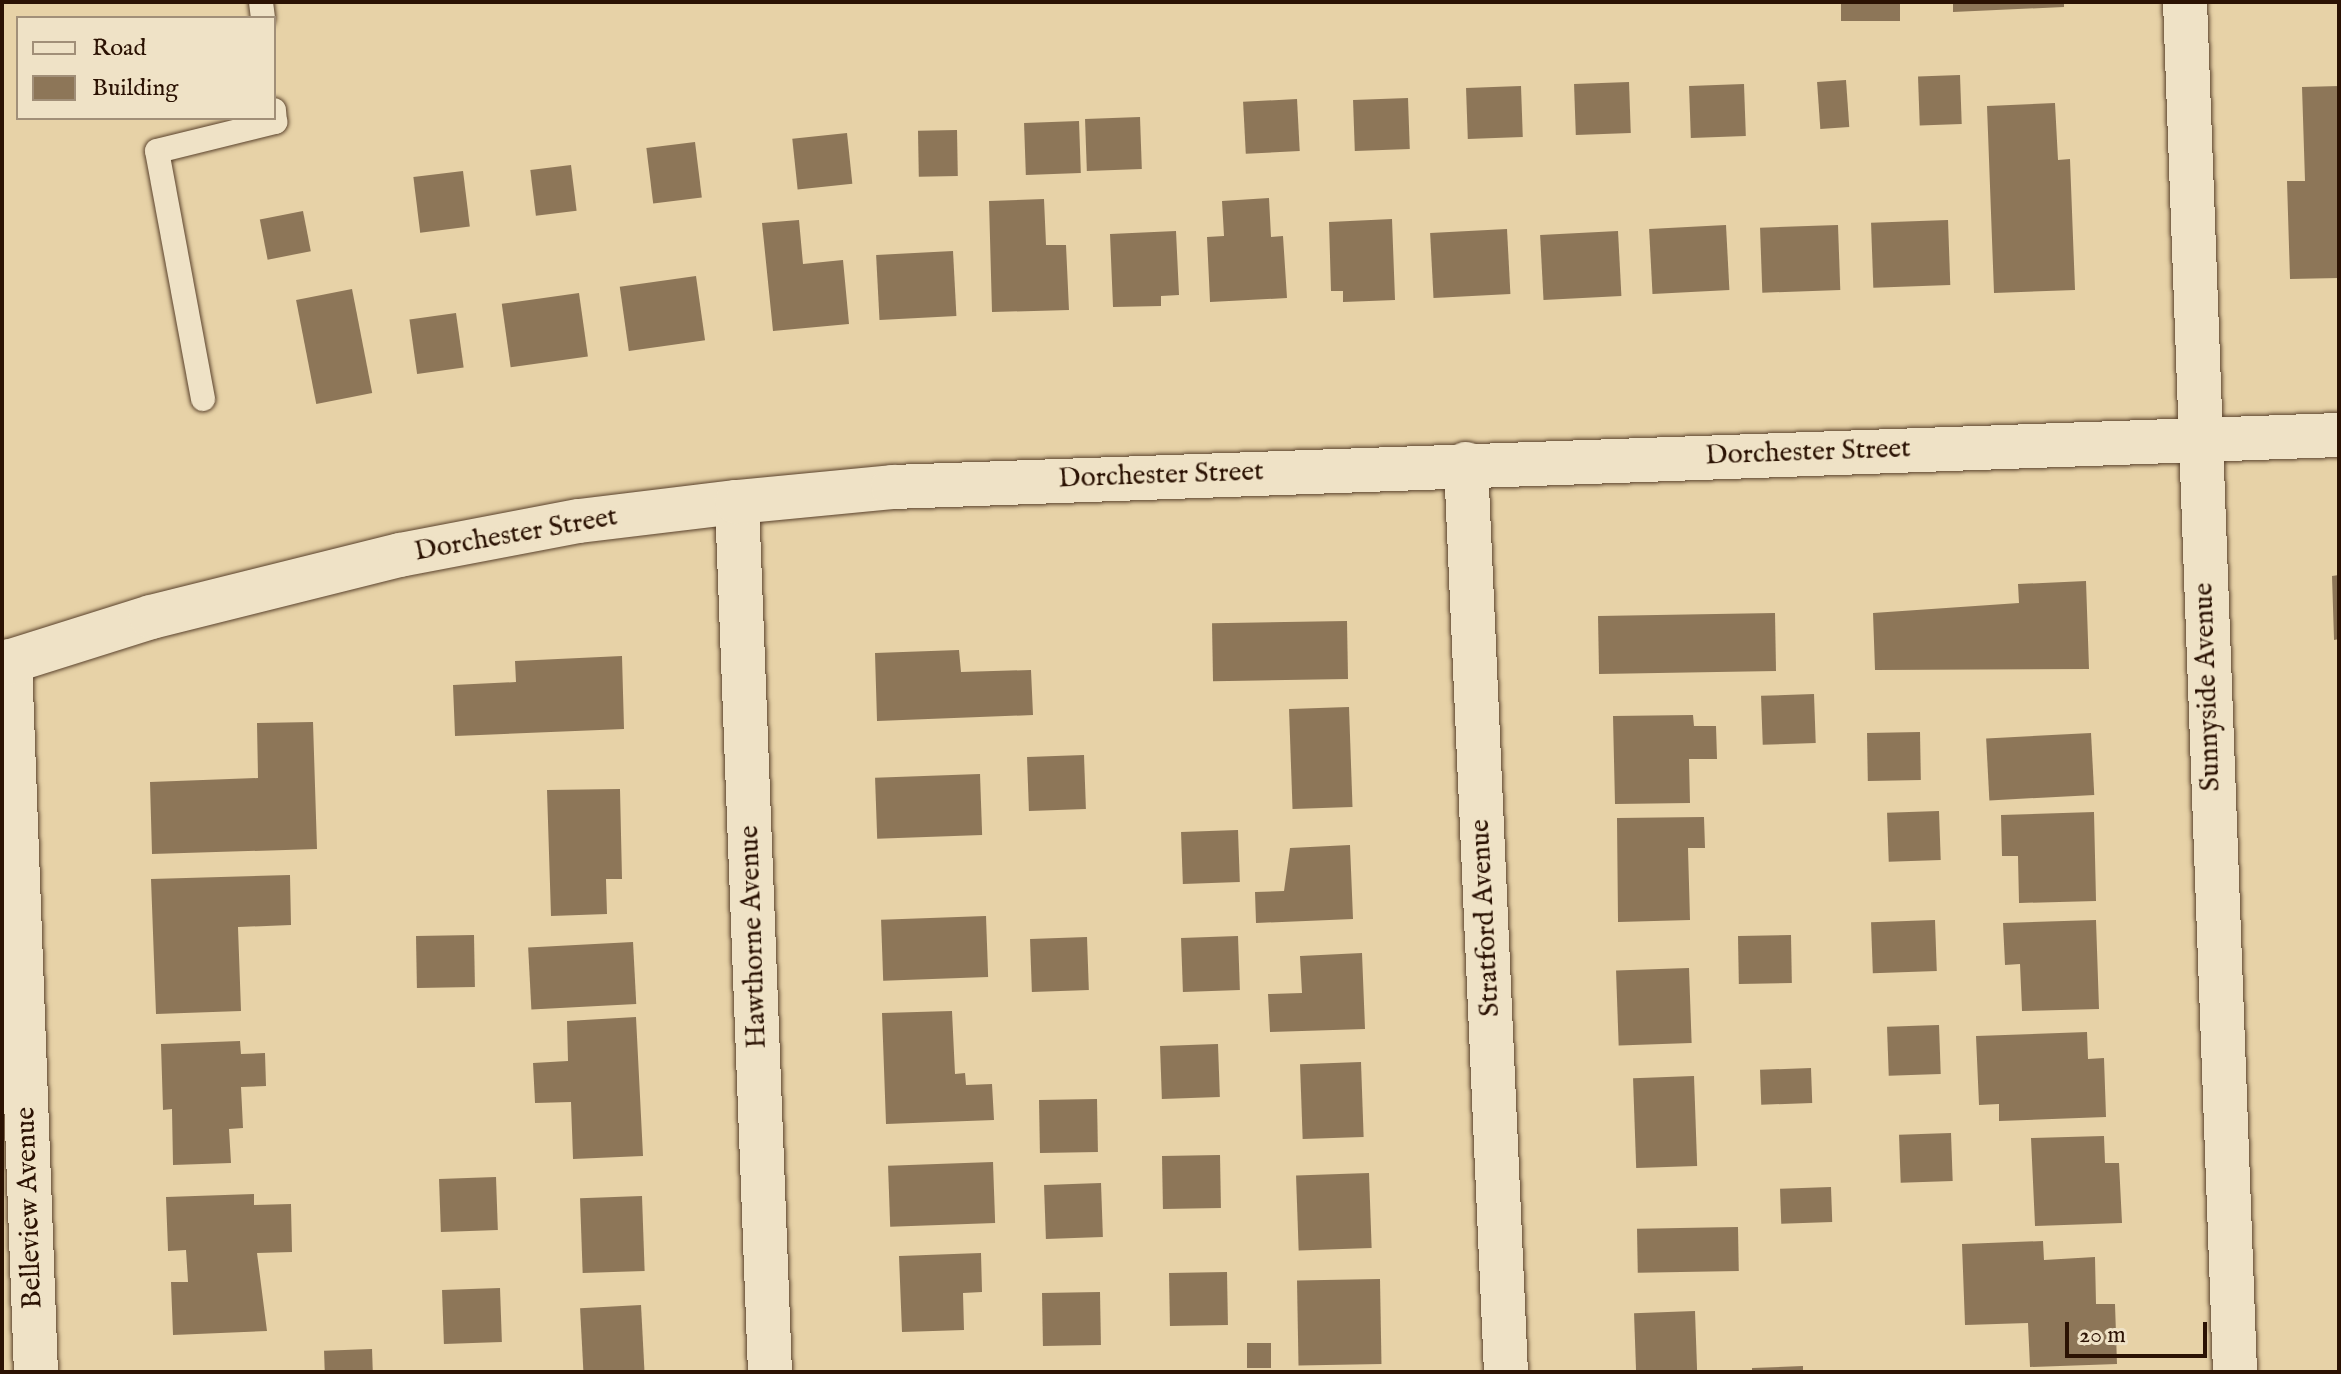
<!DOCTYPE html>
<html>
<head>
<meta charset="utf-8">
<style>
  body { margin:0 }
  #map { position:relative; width:2341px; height:1374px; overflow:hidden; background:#e7d2a7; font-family:"IM FELL English",serif }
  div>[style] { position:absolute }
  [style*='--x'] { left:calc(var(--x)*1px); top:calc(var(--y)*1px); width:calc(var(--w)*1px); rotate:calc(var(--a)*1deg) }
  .building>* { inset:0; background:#8d7658; transform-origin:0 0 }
  .roads { filter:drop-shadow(0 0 2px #5a422c) drop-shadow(0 0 2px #5a422c) }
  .service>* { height:24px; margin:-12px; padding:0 12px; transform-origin:12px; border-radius:12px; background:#efe2c6 }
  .minor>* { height:44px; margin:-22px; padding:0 22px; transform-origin:22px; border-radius:22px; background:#efe2c6 }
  span { translate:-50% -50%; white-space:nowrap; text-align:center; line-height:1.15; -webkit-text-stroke:6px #efe2c6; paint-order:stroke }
  .street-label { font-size:28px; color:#2b1203 }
  .frame { position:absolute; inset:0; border:4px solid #2b1203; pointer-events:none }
  .legend { position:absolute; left:16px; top:16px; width:260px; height:104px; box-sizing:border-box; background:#efe2c6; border:2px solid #a18f78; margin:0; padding:10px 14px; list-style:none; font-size:24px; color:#2b1203 }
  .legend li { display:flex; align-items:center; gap:16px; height:40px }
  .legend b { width:40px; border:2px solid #a18f78 }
  .scale { position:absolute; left:2065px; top:1322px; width:142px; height:36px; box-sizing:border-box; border:4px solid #2b1203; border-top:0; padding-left:10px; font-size:24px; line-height:28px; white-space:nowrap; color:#2b1203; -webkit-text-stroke:6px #efe2c6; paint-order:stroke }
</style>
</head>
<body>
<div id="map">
  <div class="building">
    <i style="left:1841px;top:2px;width:59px;height:19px"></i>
    <i style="clip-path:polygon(1953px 2px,2064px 2px,2064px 7px,1953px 12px)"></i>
    <i style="left:1960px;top:75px;width:49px;height:42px;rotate:88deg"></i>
    <i style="left:1846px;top:80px;width:47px;height:29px;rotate:86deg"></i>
    <i style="left:1629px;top:82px;width:51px;height:55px;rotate:88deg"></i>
    <i style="left:1744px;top:84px;width:52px;height:55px;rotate:88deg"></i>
    <i style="left:1521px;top:86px;width:51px;height:55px;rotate:88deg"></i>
    <i style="clip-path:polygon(2339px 86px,2339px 278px,2290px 279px,2287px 181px,2305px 181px,2302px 87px)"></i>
    <i style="left:1408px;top:98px;width:51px;height:55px;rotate:88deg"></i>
    <i style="left:1297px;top:99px;width:52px;height:54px;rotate:87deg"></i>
    <i style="clip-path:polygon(2055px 103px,2058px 160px,2070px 159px,2075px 290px,1994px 293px,1987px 106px)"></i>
    <i style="left:1140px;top:117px;width:52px;height:55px;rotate:88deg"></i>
    <i style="left:1079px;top:121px;width:52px;height:55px;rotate:88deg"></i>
    <i style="left:957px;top:130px;width:46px;height:39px;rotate:89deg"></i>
    <i style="left:847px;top:133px;width:51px;height:55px;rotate:84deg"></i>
    <i style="left:695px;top:142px;width:56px;height:49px;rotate:83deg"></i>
    <i style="left:571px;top:165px;width:46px;height:41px;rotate:83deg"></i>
    <i style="left:463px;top:171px;width:56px;height:50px;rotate:83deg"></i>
    <i style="clip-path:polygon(1269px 198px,1271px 237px,1283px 236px,1287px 298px,1210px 302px,1207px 237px,1224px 236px,1222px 201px)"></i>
    <i style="clip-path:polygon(1044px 199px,1046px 245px,1066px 245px,1069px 310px,992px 312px,989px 201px)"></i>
    <i style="left:303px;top:211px;width:41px;height:44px;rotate:79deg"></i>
    <i style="clip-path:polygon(1392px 219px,1395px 300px,1343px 302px,1343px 291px,1331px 291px,1329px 222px)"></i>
    <i style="clip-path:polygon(799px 220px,803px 264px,843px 260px,849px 324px,773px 331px,762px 223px)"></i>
    <i style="left:1948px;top:220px;width:65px;height:77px;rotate:88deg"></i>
    <i style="left:1726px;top:225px;width:65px;height:77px;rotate:87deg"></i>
    <i style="left:1838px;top:225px;width:65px;height:78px;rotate:88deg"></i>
    <i style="left:1507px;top:229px;width:65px;height:77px;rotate:87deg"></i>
    <i style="clip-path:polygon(1176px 231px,1179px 295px,1161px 296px,1161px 306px,1113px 307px,1110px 234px)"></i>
    <i style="left:1618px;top:231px;width:65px;height:78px;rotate:87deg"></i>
    <i style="left:953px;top:251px;width:65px;height:77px;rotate:87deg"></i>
    <i style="left:696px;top:276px;width:65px;height:77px;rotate:82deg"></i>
    <i style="left:352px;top:289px;width:106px;height:57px;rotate:79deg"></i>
    <i style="left:579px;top:293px;width:64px;height:78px;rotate:82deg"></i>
    <i style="left:456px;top:313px;width:55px;height:47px;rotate:82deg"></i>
    <i style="clip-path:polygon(2339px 575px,2339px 639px,2334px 640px,2332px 576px)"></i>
    <i style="clip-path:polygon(2086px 581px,2089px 669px,1875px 670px,1873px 613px,2019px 603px,2018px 584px)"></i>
    <i style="left:1775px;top:613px;width:58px;height:177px;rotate:89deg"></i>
    <i style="left:1347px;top:621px;width:58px;height:135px;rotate:89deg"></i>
    <i style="clip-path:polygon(959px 650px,961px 672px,1031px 670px,1033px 715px,877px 721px,875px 653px)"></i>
    <i style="clip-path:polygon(622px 656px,624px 729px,455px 736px,453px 685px,516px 682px,515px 661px)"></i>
    <i style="left:1814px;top:694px;width:49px;height:53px;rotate:88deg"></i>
    <i style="left:1349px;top:707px;width:100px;height:60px;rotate:88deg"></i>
    <i style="clip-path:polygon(1693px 715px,1694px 726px,1716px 726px,1717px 759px,1689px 759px,1690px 803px,1615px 804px,1613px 716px)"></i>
    <i style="clip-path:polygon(313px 722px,317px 849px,152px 854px,150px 782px,258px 778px,257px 723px)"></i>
    <i style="left:1920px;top:732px;width:48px;height:53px;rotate:89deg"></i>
    <i style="left:2091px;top:733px;width:62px;height:105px;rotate:87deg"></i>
    <i style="left:1084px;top:755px;width:54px;height:57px;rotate:88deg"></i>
    <i style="left:980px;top:774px;width:61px;height:105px;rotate:88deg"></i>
    <i style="clip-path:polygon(620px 789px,622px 879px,606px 879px,607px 914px,551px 916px,547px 790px)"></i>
    <i style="left:1939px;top:811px;width:49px;height:52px;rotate:88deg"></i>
    <i style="clip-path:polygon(2094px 812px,2096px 901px,2019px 903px,2018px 856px,2002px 856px,2001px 815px)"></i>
    <i style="clip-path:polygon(1704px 817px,1705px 848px,1688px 848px,1690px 920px,1618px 922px,1617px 818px)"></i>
    <i style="left:1238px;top:830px;width:52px;height:57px;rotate:88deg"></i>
    <i style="clip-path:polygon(1350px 845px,1353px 919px,1256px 923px,1255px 892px,1284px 891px,1290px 848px)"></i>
    <i style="clip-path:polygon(290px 875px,291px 925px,238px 927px,241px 1011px,156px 1014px,151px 879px)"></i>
    <i style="left:986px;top:916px;width:61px;height:105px;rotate:88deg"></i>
    <i style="left:1935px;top:920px;width:51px;height:64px;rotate:88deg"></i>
    <i style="clip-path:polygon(2096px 920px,2099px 1009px,2022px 1011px,2020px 964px,2005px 965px,2003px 923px)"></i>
    <i style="left:474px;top:935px;width:52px;height:58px;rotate:89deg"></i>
    <i style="left:1791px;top:935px;width:48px;height:53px;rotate:89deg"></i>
    <i style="left:1238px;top:936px;width:54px;height:57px;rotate:88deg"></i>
    <i style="left:1087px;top:937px;width:53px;height:57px;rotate:88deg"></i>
    <i style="left:633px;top:942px;width:62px;height:105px;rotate:87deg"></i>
    <i style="clip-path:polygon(1362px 953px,1365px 1029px,1270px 1032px,1268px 994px,1302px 993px,1300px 956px)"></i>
    <i style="left:1689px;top:968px;width:75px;height:73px;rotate:88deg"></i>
    <i style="clip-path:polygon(952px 1011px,955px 1074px,965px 1073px,966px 1085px,992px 1084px,994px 1120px,886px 1124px,882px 1013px)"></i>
    <i style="clip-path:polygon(636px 1017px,643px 1156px,573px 1159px,571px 1102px,535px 1103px,533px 1063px,568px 1061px,567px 1021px)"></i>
    <i style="left:1939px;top:1025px;width:49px;height:52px;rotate:88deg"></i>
    <i style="clip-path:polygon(2087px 1032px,2088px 1059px,2104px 1058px,2106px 1117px,1999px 1121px,1999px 1104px,1979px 1105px,1976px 1036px)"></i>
    <i style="clip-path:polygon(240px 1041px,241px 1054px,265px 1053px,266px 1086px,241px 1087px,243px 1128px,229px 1129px,231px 1163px,173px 1165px,172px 1109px,163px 1110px,161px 1044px)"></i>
    <i style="left:1218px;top:1044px;width:53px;height:58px;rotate:88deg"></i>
    <i style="left:1361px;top:1062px;width:75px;height:61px;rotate:88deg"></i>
    <i style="left:1811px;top:1068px;width:35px;height:51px;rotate:88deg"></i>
    <i style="left:1694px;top:1076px;width:90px;height:61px;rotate:88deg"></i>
    <i style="left:1097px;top:1099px;width:53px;height:58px;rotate:89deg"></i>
    <i style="left:1951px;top:1133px;width:48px;height:52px;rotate:88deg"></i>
    <i style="clip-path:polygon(2104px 1136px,2105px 1163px,2119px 1163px,2122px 1223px,2035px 1226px,2031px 1138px)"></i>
    <i style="left:1220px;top:1155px;width:53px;height:58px;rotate:89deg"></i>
    <i style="left:993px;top:1162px;width:61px;height:105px;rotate:88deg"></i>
    <i style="left:1369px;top:1173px;width:75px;height:73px;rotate:88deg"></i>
    <i style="left:496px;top:1177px;width:53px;height:57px;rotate:88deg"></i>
    <i style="left:1101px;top:1183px;width:54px;height:57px;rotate:88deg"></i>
    <i style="left:1831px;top:1187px;width:35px;height:51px;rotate:88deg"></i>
    <i style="clip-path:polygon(254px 1194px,254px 1205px,291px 1204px,292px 1252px,257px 1253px,267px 1331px,173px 1335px,171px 1282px,188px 1282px,186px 1250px,168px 1251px,166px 1197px)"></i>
    <i style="left:642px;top:1196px;width:75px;height:62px;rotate:88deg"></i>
    <i style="left:1738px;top:1227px;width:44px;height:101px;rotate:89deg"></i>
    <i style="clip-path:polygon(2043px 1241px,2044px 1260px,2095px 1257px,2096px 1304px,2115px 1304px,2117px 1364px,2030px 1367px,2028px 1323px,1965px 1325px,1962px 1244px)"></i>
    <i style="clip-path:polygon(981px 1253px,982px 1292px,963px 1293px,964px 1330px,902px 1332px,899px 1256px)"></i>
    <i style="left:1227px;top:1272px;width:53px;height:58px;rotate:89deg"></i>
    <i style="left:1380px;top:1279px;width:85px;height:83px;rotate:89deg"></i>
    <i style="left:500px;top:1288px;width:54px;height:58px;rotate:88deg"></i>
    <i style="left:1100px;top:1292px;width:53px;height:58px;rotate:89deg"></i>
    <i style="left:641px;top:1305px;width:67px;height:61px;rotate:87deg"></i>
    <i style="left:1695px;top:1311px;width:61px;height:61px;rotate:88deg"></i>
    <i style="left:1271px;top:1343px;width:25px;height:24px;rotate:90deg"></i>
    <i style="left:372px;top:1349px;width:23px;height:48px;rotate:88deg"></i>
    <i style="clip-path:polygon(1803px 1366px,1803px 1372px,1752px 1372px,1752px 1368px)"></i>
  </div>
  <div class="roads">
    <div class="service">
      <i style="--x:261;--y:2;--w:16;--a:83"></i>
      <i style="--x:203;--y:399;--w:252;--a:-100.5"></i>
      <i style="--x:157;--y:151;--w:122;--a:-13.8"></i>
      <i style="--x:275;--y:122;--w:12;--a:-95"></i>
    </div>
    <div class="minor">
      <i style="--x:2185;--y:2;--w:1371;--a:87.91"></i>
      <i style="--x:1466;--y:464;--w:909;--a:87.48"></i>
      <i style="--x:737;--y:502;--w:871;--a:87.83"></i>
      <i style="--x:10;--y:661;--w:711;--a:87.91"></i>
      <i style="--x:2;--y:664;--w:156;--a:-17.5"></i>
      <i style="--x:151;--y:617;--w:257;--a:-14"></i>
      <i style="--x:400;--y:555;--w:182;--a:-10.8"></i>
      <i style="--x:579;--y:521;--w:159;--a:-6.9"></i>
      <i style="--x:737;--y:502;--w:157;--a:-5.5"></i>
      <i style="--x:893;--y:487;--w:1447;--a:-2.06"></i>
    </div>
  </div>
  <div class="street-label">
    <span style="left:1808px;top:453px;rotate:-2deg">Dorchester Street</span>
    <span style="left:1161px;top:476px;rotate:-2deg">Dorchester Street</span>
    <span style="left:516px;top:535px;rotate:-10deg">Dorchester Street</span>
    <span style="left:2208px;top:687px;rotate:-92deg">Sunnyside Avenue</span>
    <span style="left:1486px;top:918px;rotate:-93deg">Stratford Avenue</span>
    <span style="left:754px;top:937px;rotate:-92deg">Hawthorne Avenue</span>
    <span style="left:30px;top:1208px;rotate:-92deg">Belleview Avenue</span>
  </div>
  <div class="frame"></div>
  <ul class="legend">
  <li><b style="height:10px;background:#efe2c6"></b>Road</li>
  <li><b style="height:22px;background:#8d7658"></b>Building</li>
  </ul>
  <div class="scale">20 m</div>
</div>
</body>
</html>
